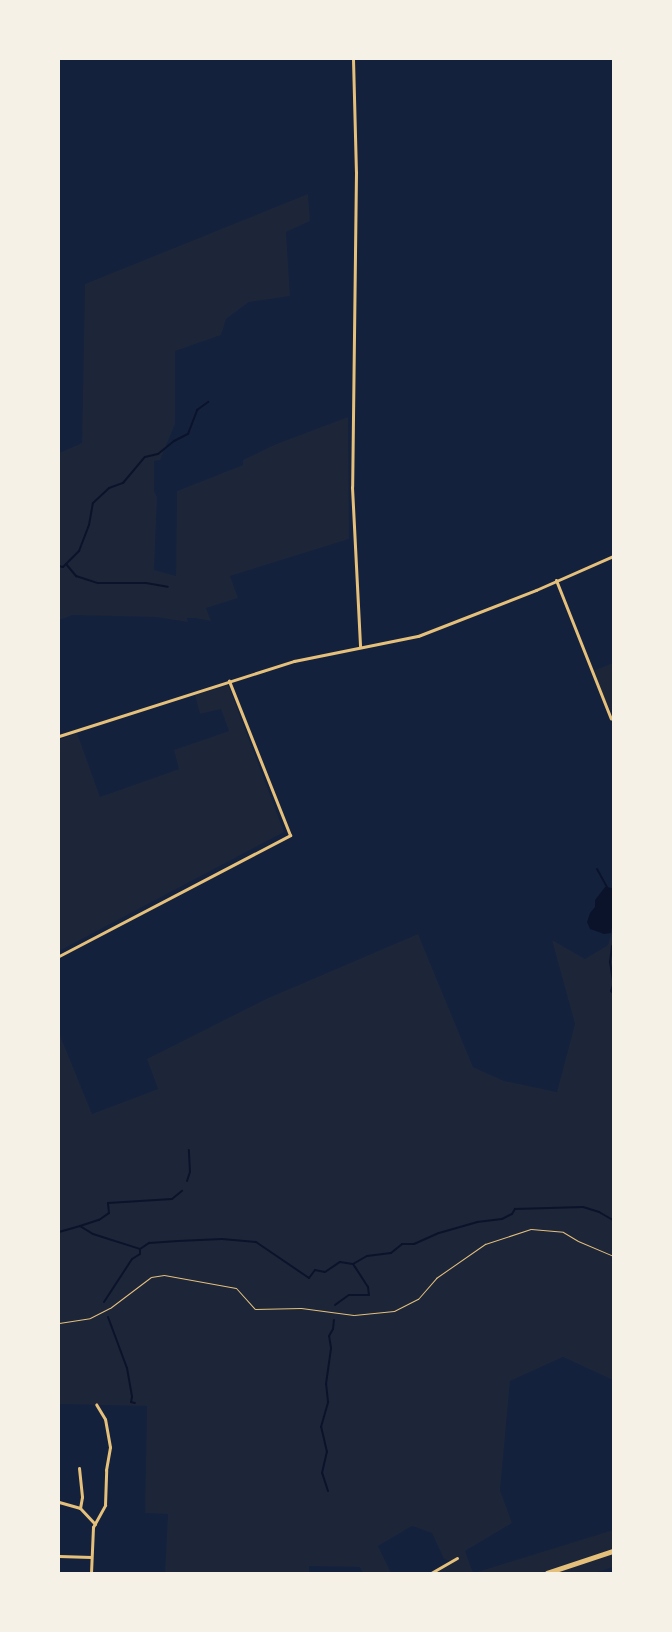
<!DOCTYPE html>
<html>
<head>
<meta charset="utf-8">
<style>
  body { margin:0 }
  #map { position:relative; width:672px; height:1632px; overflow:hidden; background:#14213d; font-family:"Nunito Sans",sans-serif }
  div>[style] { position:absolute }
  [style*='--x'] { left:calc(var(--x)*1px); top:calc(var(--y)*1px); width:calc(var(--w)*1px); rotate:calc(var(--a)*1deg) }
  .green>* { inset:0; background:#1d2539 }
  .water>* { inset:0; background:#0b132b }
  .stream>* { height:2px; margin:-1px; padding:0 1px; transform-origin:1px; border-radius:1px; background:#0b132b }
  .path>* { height:1px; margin:-0.5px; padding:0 0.5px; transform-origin:0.5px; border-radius:0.5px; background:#e5c07b }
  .minor>* { height:3px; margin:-1.5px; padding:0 1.5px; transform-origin:1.5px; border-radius:1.5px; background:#e5c07b }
  .secondary>* { height:4.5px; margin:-2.25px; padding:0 2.25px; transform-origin:2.25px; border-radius:2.25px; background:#e5c07b }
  span { translate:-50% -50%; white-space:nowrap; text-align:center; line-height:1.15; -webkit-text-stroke:4px #f6f1e7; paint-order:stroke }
  .frame { position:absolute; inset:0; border:60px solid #f6f1e7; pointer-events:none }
</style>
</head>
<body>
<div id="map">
  <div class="green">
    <i style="clip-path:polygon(308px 194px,310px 221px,286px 232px,290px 296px,249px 302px,226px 319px,221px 335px,175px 351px,175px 424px,160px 460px,154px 461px,154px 491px,157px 497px,154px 570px,176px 576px,177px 491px,243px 465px,243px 460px,274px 445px,348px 417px,349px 539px,230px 576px,238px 598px,206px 608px,211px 621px,195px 618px,187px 618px,188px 622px,156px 617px,73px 615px,59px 620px,59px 453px,82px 443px,85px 284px)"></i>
    <i style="clip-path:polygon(613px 663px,613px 713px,607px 705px,593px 671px)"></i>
    <i style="clip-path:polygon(228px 685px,284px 832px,59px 951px,59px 740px,77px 733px,100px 797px,179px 769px,174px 750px,229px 731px,221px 709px,200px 714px,195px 695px)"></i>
    <i style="clip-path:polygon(613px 929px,613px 1380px,563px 1357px,510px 1381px,500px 1490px,512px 1523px,465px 1551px,473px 1573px,437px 1573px,452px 1561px,444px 1559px,432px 1533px,412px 1526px,378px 1546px,391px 1573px,363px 1573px,360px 1567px,309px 1566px,309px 1573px,165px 1573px,168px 1514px,145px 1513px,147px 1406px,59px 1404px,59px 1033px,92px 1114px,158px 1089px,147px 1059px,266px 999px,418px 934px,473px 1067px,504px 1081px,557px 1092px,575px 1024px,552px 940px,585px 959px,608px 945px)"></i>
    <i style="clip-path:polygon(613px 1530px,613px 1567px,595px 1573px,474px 1573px)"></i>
  </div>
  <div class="water">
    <i style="clip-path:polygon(605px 887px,612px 888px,612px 927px,611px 933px,604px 934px,590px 929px,587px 922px,590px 913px,595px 907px,595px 900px)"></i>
  </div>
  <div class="stream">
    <i style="--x:66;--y:564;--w:16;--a:50"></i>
    <i style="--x:76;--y:576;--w:23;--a:18"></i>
    <i style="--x:98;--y:583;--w:48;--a:0"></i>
    <i style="--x:146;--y:583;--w:22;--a:10"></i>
    <i style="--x:59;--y:566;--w:4;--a:14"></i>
    <i style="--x:63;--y:567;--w:23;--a:-45"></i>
    <i style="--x:79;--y:551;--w:28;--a:-69"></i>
    <i style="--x:89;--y:525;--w:22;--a:-80"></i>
    <i style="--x:93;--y:503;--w:22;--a:-43"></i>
    <i style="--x:109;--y:488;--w:15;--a:-20"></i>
    <i style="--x:123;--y:483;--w:34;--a:-50"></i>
    <i style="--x:145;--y:457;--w:13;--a:-13"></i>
    <i style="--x:158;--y:454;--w:21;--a:-39"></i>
    <i style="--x:174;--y:441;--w:16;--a:-27"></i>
    <i style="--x:188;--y:434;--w:26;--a:-69"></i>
    <i style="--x:197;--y:410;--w:14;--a:-36"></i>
    <i style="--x:597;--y:869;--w:23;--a:61"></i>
    <i style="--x:612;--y:946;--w:16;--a:97"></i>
    <i style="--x:610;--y:962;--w:20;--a:81"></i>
    <i style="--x:613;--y:985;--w:6;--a:108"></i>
    <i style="--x:611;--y:991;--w:3;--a:45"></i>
    <i style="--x:187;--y:1181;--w:9;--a:-72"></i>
    <i style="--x:190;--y:1172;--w:22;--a:-93"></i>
    <i style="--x:80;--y:1226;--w:20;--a:-18"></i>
    <i style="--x:99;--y:1220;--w:12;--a:-35"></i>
    <i style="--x:109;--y:1213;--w:10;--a:-96"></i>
    <i style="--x:108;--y:1203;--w:64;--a:-3.6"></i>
    <i style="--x:172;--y:1199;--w:13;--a:-39"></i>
    <i style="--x:59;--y:1232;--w:22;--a:-16"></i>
    <i style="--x:80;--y:1226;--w:15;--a:32"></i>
    <i style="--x:93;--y:1234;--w:49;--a:17.7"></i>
    <i style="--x:140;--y:1249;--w:11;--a:-34"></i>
    <i style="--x:149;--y:1243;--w:29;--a:-4"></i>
    <i style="--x:178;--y:1241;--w:44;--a:-2.6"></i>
    <i style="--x:222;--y:1239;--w:34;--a:5"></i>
    <i style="--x:256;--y:1242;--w:64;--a:34.2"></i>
    <i style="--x:309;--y:1278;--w:10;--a:-53"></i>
    <i style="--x:315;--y:1270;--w:10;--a:11"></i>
    <i style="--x:325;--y:1272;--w:18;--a:-34"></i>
    <i style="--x:340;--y:1262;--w:13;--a:9"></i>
    <i style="--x:353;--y:1264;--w:16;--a:-30"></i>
    <i style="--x:367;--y:1256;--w:24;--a:-7"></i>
    <i style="--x:391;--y:1253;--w:14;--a:-39"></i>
    <i style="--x:402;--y:1244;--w:12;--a:0"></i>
    <i style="--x:414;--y:1244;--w:27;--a:-24"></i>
    <i style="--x:439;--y:1233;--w:40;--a:-16"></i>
    <i style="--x:477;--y:1222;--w:25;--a:-7"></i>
    <i style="--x:502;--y:1219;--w:11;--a:-27"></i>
    <i style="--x:512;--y:1214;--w:6;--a:-59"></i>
    <i style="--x:515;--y:1209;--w:68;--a:-1.7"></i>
    <i style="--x:583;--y:1207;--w:17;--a:17"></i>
    <i style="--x:599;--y:1212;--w:16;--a:30"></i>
    <i style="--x:104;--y:1302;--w:51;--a:-56.9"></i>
    <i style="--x:132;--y:1259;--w:9;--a:-32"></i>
    <i style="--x:140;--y:1254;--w:4;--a:-90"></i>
    <i style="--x:335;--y:1305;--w:17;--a:-36"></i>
    <i style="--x:349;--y:1295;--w:20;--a:0"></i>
    <i style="--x:369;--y:1295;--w:8;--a:-97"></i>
    <i style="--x:368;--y:1287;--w:27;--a:-123"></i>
    <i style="--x:108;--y:1317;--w:54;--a:69.6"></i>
    <i style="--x:127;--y:1368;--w:29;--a:80"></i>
    <i style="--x:132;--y:1397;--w:5;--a:101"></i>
    <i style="--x:131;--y:1402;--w:4;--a:14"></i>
    <i style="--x:328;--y:1491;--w:19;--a:-108"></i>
    <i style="--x:322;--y:1473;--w:22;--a:-77"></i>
    <i style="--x:327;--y:1452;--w:26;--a:-103"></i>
    <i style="--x:321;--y:1427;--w:26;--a:-74"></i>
    <i style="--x:328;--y:1402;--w:18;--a:-96"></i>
    <i style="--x:326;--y:1384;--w:36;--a:-82"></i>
    <i style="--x:331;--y:1348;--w:12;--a:-99"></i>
    <i style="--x:329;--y:1336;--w:8;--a:-60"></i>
    <i style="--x:333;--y:1329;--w:9;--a:-84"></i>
  </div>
  <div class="path">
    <i style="--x:59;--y:1323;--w:31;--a:-9"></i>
    <i style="--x:90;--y:1318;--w:22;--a:-27"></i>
    <i style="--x:110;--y:1308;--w:51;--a:-37.1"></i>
    <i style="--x:151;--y:1277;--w:13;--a:-9"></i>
    <i style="--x:164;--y:1275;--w:73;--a:10.2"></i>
    <i style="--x:236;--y:1288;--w:28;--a:48"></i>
    <i style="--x:255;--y:1309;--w:46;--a:-1.2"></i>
    <i style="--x:301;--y:1308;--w:53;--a:7.5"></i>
    <i style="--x:354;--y:1315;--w:40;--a:-5.7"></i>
    <i style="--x:394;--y:1311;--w:27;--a:-27"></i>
    <i style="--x:418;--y:1299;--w:28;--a:-49"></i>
    <i style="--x:436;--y:1278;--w:60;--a:-34.8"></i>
    <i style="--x:485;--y:1244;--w:48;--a:-18.1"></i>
    <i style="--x:531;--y:1229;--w:32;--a:5"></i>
    <i style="--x:563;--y:1232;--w:17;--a:31"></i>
    <i style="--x:578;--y:1241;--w:38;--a:23"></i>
  </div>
  <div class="minor">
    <i style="--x:353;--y:59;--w:113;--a:88.5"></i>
    <i style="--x:356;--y:172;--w:315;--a:90.7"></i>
    <i style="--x:352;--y:487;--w:160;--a:87.1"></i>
    <i style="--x:556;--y:580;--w:149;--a:68.4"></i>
    <i style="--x:59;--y:736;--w:247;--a:-17.7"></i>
    <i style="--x:294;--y:661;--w:126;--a:-11.4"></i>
    <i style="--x:418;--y:636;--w:127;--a:-21.3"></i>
    <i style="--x:536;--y:590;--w:84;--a:-23.8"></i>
    <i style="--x:59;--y:956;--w:261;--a:-27.6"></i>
    <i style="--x:290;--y:835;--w:166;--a:-111.6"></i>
    <i style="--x:79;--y:1468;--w:29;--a:84"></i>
    <i style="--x:82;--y:1497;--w:11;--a:100"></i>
    <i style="--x:59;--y:1502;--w:22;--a:16"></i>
    <i style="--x:80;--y:1508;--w:22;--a:47"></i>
    <i style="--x:59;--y:1556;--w:32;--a:2"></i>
    <i style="--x:91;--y:1573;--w:46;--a:-87.5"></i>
    <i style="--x:93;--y:1527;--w:25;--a:-61"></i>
    <i style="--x:105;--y:1505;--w:35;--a:-88"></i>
    <i style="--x:106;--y:1470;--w:23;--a:-80"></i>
    <i style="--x:110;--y:1447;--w:28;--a:-100"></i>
    <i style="--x:105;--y:1419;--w:17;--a:-121"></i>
    <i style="--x:431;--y:1573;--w:30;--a:-30"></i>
  </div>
  <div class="secondary">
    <i style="--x:547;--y:1573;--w:70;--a:-18.4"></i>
  </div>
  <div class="frame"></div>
</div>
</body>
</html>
